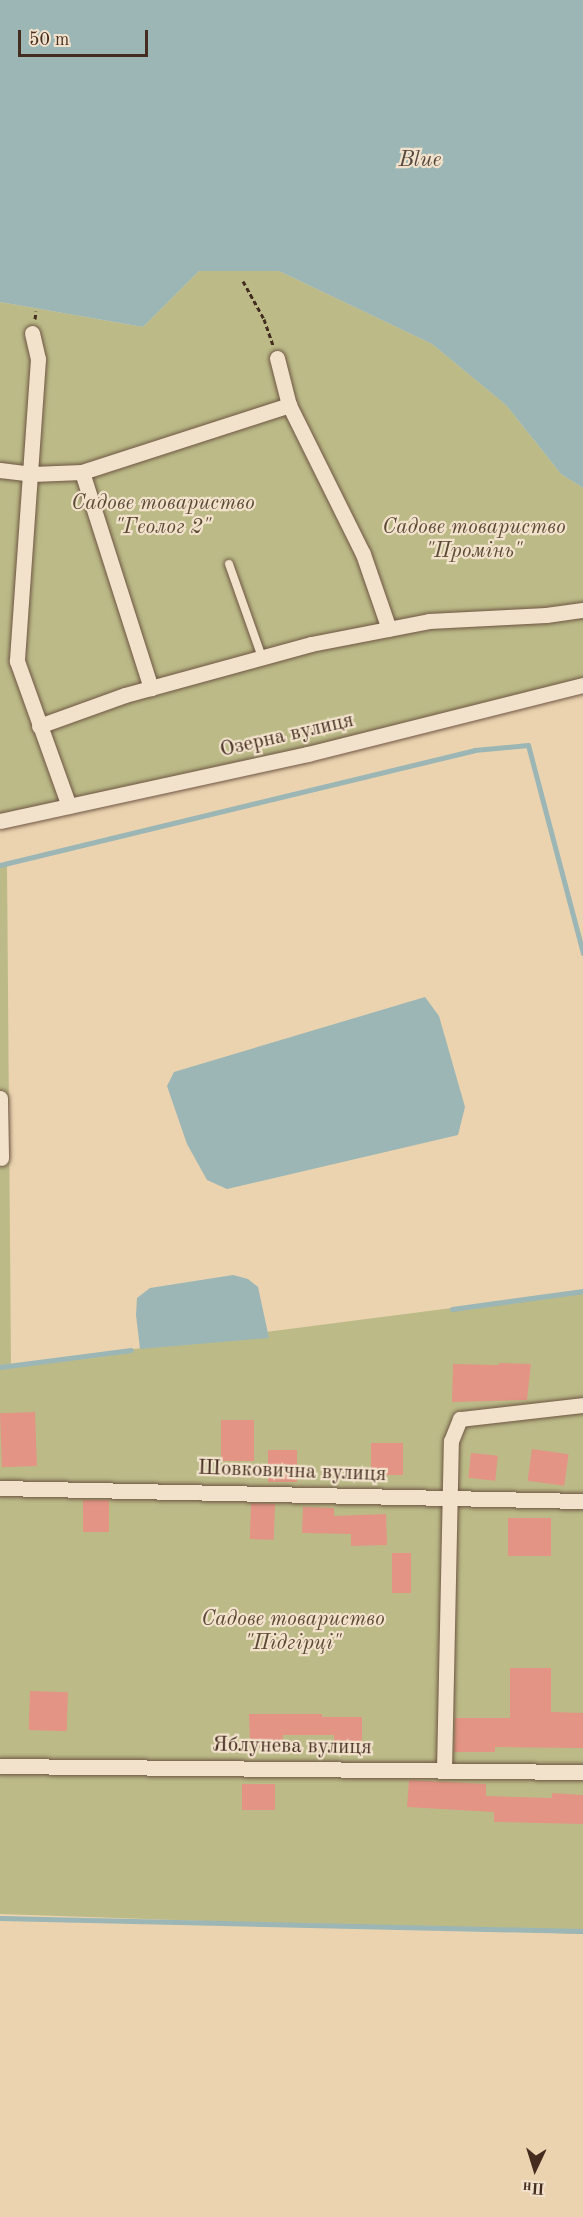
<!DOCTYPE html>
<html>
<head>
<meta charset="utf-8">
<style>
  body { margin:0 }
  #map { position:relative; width:583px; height:2217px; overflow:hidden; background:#ebd3b0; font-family:"Old Standard TT",serif }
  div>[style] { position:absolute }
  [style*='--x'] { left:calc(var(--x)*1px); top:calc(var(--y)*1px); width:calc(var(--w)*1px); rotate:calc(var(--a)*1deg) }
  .green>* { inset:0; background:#bcbb88 }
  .water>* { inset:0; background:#9bb6b4 }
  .stream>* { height:5px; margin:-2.5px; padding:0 2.5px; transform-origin:2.5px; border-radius:2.5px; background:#9bb6b4 }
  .building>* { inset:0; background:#e39484; transform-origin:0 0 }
  .path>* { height:3px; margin-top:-1.5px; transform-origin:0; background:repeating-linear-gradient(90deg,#442c1f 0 4.5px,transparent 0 7.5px) }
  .roads { filter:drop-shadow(0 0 2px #6e5643) drop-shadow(0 0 2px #6e5643) }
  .service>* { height:8px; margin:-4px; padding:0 4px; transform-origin:4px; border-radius:4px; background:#f2e2cc }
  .minor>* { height:15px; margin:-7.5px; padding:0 7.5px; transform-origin:7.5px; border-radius:7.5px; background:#f2e2cc }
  span { translate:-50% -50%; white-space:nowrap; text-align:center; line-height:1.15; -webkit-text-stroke:4.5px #f2e2cc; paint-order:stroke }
  .park-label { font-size:21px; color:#5c4934; font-style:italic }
  .street-label { font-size:21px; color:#442c1f }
  .water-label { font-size:22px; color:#55483d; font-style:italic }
  .north { position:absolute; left:505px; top:2139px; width:60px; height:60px; -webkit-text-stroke:4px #f2e2cc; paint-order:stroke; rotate:184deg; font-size:16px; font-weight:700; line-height:24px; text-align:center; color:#442c1f }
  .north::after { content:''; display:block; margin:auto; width:21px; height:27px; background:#442c1f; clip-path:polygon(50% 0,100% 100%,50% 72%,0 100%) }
  .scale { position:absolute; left:18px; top:30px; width:130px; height:27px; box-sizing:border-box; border:3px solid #442c1f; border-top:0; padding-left:8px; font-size:18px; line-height:21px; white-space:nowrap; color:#442c1f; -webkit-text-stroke:4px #f2e2cc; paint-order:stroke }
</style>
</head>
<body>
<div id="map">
  <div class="green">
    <i style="clip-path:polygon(199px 271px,279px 271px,432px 344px,506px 405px,561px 474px,583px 488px,583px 685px,0 821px,0 302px,143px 327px)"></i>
    <i style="clip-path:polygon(7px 863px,11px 1365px,583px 1291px,583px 1934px,0 1914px,0 865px)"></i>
  </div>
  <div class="water">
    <i style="clip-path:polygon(0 0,583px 0,583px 488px,561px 474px,506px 405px,432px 344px,279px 271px,199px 271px,143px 327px,0 302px)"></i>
    <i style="clip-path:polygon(425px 997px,439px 1016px,465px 1107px,458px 1135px,227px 1189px,207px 1180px,187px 1144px,167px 1086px,174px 1072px)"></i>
    <i style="clip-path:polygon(233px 1275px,248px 1279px,258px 1287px,269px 1338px,140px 1349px,136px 1315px,137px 1298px,150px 1288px)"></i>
  </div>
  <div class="stream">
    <i style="--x:0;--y:865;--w:488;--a:-13.6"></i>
    <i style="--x:474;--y:750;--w:54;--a:-5.3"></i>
    <i style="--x:528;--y:745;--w:215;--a:75.2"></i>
    <i style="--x:452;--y:1309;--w:132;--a:-7.8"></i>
    <i style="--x:0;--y:1367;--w:132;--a:-7.4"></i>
    <i style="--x:0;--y:1918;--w:583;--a:1.28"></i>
  </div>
  <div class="building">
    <i style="clip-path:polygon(499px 1363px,531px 1364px,527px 1400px,452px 1402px,453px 1364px,499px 1365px)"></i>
    <i style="left:35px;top:1412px;width:54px;height:35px;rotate:88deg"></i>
    <i style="left:221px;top:1420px;width:33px;height:41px"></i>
    <i style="left:403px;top:1443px;width:32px;height:32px;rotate:90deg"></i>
    <i style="left:532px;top:1449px;width:37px;height:32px;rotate:8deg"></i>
    <i style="left:268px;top:1450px;width:29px;height:32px"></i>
    <i style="left:471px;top:1453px;width:27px;height:25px;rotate:6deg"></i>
    <i style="left:83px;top:1500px;width:26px;height:32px"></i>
    <i style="left:251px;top:1503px;width:24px;height:36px;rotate:2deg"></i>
    <i style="clip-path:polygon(303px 1507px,334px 1508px,334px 1516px,386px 1514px,387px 1545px,351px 1546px,351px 1534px,302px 1533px)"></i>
    <i style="left:508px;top:1518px;width:43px;height:38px"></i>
    <i style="left:392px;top:1553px;width:19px;height:40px"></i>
    <i style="clip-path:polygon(510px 1668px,551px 1668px,551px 1712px,583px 1713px,583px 1748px,495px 1747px,495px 1752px,454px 1752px,455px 1718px,510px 1718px)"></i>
    <i style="left:30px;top:1691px;width:38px;height:39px;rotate:2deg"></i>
    <i style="clip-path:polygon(249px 1714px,322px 1714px,322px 1717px,362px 1717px,362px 1745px,334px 1744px,334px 1735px,283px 1735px,283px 1745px,250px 1746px)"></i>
    <i style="clip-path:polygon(409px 1780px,486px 1784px,486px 1796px,552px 1798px,552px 1793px,583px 1795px,583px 1824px,494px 1822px,494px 1812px,407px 1807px)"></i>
    <i style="left:242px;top:1784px;width:33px;height:26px"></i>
  </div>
  <div class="path">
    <i style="--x:243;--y:281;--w:43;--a:61.1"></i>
    <i style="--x:264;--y:319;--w:28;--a:71"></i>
    <i style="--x:35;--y:319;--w:8;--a:-83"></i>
  </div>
  <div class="roads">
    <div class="service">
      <i style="--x:229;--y:564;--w:99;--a:70.5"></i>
    </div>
    <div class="minor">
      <i style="--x:32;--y:333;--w:27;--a:77"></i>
      <i style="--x:38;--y:359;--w:303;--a:94"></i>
      <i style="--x:17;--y:661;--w:154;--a:70.3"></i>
      <i style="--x:277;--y:358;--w:49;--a:75.7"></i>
      <i style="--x:289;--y:405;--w:166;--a:63.6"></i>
      <i style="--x:363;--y:554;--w:79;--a:70.9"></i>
      <i style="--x:0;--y:470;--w:32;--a:7"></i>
      <i style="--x:32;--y:474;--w:50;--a:-2.3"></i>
      <i style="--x:82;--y:472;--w:218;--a:-17.9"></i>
      <i style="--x:82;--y:472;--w:227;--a:72.3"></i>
      <i style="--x:39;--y:726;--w:91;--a:-19.8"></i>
      <i style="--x:125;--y:695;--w:193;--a:-15.3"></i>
      <i style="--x:311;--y:644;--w:120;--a:-11"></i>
      <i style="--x:429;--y:621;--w:117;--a:-2.9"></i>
      <i style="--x:546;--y:615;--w:37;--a:-8"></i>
      <i style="--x:0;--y:821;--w:315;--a:-12.3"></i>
      <i style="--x:308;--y:754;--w:284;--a:-14.1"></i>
      <i style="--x:0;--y:1098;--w:60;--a:89"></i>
      <i style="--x:0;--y:1488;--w:583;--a:1.28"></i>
      <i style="--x:0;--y:1766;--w:583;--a:0.59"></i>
      <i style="--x:444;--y:1770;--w:329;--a:-88.8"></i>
      <i style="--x:451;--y:1441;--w:24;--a:-68"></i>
      <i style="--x:460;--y:1419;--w:124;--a:-6.5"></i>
    </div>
  </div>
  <div class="park-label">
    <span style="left:163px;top:516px">Садове товариство<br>"Геолог 2"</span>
    <span style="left:474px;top:540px">Садове товариство<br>"Промінь"</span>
    <span style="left:293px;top:1632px">Садове товариство<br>"Підгірці"</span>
  </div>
  <div class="street-label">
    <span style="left:287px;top:736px;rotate:-13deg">Озерна вулиця</span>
    <span style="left:292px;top:1472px;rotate:2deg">Шовковична вулиця</span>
    <span style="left:292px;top:1747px;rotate:1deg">Яблунева вулиця</span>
  </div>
  <div class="water-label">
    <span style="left:420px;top:161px">Blue</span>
  </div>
  <div class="north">Пн</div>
  <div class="scale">50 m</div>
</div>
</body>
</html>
